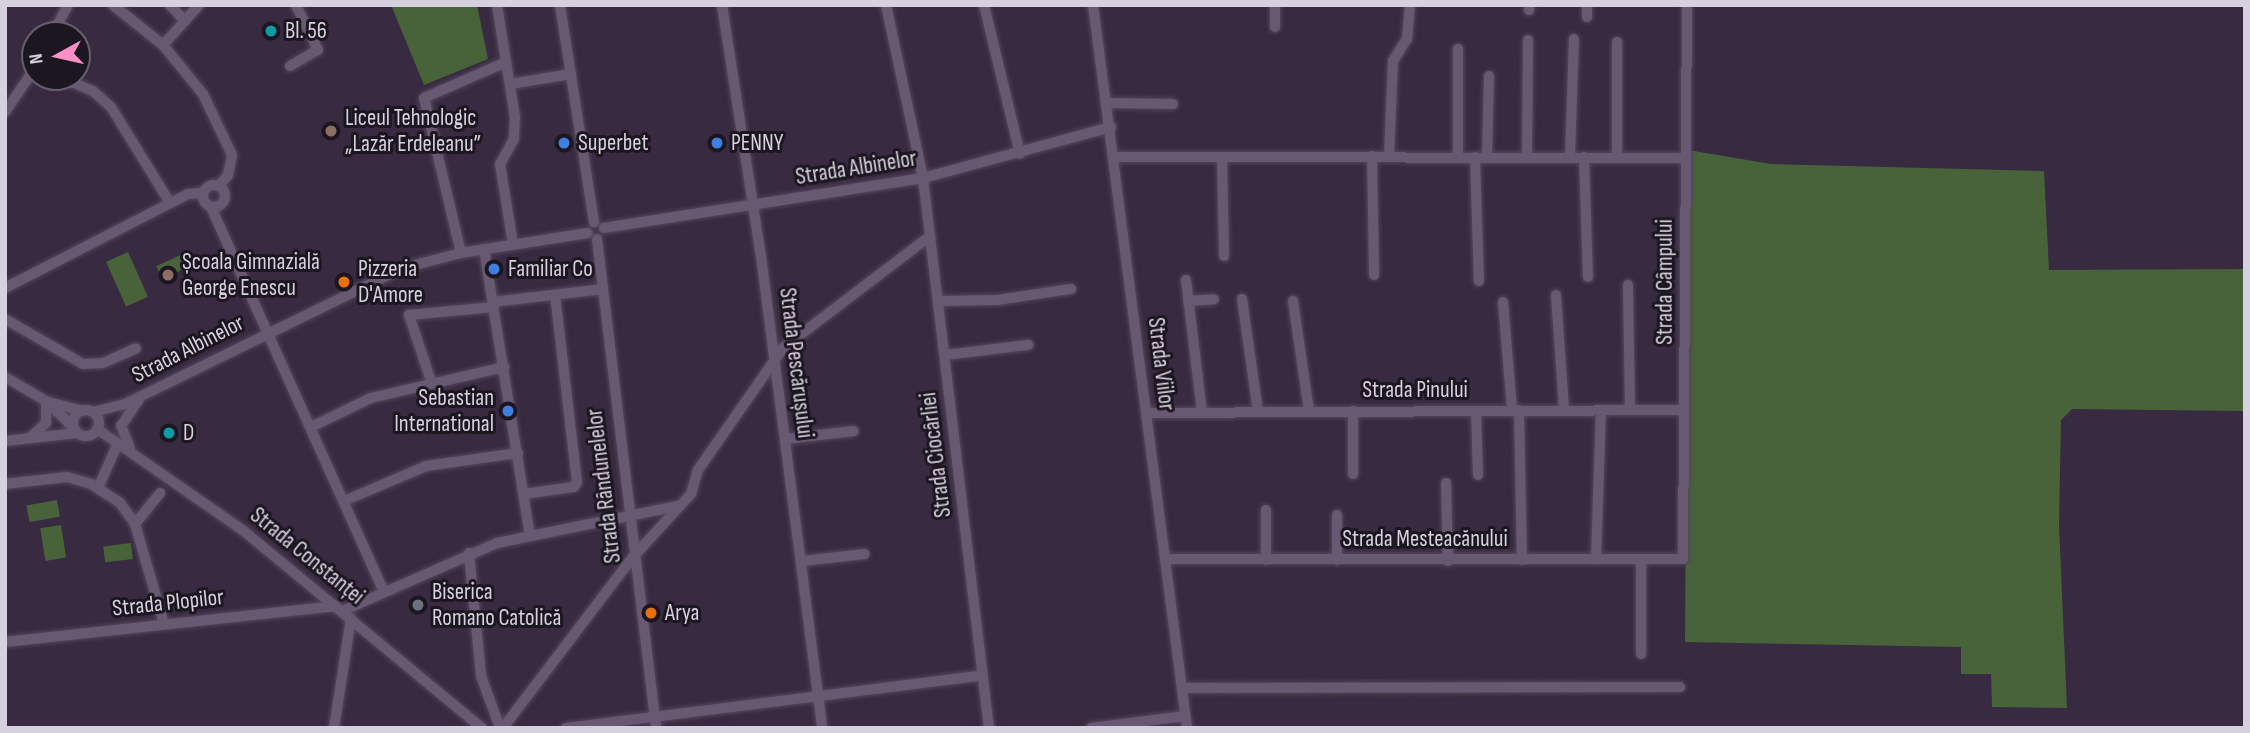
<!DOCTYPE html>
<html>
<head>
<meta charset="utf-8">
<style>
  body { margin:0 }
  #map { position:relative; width:2250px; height:733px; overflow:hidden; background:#372a41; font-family:"Sofia Sans Condensed",sans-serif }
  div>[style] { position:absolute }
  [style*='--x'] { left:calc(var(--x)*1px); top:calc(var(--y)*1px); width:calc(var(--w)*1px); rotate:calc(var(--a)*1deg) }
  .green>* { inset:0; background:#486339; transform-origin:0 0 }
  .roads { filter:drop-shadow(0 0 2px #53475a) drop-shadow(0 0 2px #53475a) }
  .minor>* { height:10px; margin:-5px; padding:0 5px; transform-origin:5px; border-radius:5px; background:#675972 }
  .minor>.ring { margin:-5px; padding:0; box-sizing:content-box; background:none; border:10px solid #675972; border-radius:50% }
  .dots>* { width:19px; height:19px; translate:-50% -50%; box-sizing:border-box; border:4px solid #1c1620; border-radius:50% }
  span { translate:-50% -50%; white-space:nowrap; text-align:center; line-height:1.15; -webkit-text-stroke:6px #1c1620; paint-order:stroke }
  .poi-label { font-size:23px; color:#d7d0de }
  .left { translate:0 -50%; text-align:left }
  .right { translate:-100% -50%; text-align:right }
  .street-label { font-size:23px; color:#d7d0de }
  .frame { position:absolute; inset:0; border:7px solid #d7d0de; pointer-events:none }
  .north { position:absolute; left:21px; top:21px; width:70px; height:70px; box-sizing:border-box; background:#1c1620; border:2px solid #67606c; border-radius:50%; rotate:262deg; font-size:19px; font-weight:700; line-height:28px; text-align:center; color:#d7d0de }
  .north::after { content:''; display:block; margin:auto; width:24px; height:32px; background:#fa8fc6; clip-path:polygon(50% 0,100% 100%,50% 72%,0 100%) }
</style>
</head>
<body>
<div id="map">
  <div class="green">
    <i style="clip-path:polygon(391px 5px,477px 5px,488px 59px,424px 85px)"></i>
    <i style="clip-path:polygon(1688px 150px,1771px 164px,2044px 171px,2049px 270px,2245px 269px,2245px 411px,2072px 409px,2061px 420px,2059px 525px,2067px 708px,1992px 707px,1991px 674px,1961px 674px,1961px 647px,1685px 642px)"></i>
    <i style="left:128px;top:252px;width:49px;height:24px;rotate:66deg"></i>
    <i style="left:187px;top:252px;width:14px;height:34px;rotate:65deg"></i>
    <i style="left:57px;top:500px;width:17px;height:31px;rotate:80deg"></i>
    <i style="left:61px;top:525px;width:33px;height:21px;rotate:81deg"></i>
    <i style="left:131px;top:543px;width:16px;height:28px;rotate:83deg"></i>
  </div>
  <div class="roads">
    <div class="minor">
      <i style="--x:113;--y:5;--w:64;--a:38.7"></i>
      <i style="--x:163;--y:45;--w:63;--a:50.8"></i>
      <i style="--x:203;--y:94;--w:68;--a:64.6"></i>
      <i style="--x:232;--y:155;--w:20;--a:101"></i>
      <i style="--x:228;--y:175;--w:14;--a:129"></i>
      <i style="--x:170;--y:5;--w:22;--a:47"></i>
      <i style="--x:497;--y:5;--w:113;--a:80.9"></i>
      <i style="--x:515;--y:117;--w:22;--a:93"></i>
      <i style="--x:514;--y:139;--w:29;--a:119"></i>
      <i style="--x:500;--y:164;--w:81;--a:80.8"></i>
      <i style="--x:560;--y:5;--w:220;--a:81.1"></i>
      <i style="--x:722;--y:5;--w:254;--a:81.2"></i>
      <i style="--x:761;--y:256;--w:476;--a:82.6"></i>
      <i style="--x:886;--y:5;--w:177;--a:77.9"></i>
      <i style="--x:923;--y:178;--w:554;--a:83.16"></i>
      <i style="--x:984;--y:5;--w:153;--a:76.4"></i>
      <i style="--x:1093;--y:5;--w:729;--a:82.59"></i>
      <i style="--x:1529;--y:5;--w:5;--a:90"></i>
      <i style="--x:1587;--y:5;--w:12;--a:90"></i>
      <i style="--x:1275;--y:27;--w:22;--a:-90"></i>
      <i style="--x:52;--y:35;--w:34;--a:-62"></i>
      <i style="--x:163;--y:45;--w:54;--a:-48"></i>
      <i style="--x:290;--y:66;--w:32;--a:-30"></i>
      <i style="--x:318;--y:50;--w:50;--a:-116.1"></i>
      <i style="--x:60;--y:77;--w:36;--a:23"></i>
      <i style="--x:93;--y:91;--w:24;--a:42"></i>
      <i style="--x:111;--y:107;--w:113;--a:58.4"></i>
      <i style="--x:510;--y:84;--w:62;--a:-9.3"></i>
      <i style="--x:1107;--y:103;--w:66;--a:0.9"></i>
      <i style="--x:5;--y:112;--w:53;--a:-55.7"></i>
      <i style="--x:1372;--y:156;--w:119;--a:89"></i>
      <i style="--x:1389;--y:156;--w:95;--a:-87.6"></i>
      <i style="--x:1393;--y:61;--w:26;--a:-58"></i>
      <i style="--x:1407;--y:39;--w:34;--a:-85"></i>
      <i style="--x:1115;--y:157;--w:571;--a:0.1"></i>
      <i style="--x:1222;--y:157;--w:99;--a:88.8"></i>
      <i style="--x:1458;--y:157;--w:108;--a:-90"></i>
      <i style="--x:1475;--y:157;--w:124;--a:88.2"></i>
      <i style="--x:1487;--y:157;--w:81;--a:-88.6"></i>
      <i style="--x:1527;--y:157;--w:117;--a:-89.5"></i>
      <i style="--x:1570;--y:157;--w:118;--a:-88.1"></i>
      <i style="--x:1584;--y:157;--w:120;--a:88.1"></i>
      <i style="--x:1617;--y:157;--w:115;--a:-90"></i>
      <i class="ring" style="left:203px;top:185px;width:12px;height:12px"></i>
      <i style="--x:211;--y:207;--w:419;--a:65.8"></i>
      <i style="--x:604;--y:228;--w:323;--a:-8.9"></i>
      <i style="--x:923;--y:178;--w:195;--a:-15.2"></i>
      <i style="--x:597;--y:239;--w:493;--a:83.1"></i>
      <i style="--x:484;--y:249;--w:290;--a:80.9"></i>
      <i style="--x:461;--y:253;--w:159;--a:-103.4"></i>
      <i style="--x:424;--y:98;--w:90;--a:-23.7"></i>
      <i style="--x:1186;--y:280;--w:133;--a:83.1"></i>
      <i style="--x:1628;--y:285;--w:125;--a:89.1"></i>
      <i style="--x:5;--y:288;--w:206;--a:-27.2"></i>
      <i style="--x:188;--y:194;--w:14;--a:-4"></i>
      <i style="--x:1556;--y:295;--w:115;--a:86"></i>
      <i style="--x:1242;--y:299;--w:113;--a:81.9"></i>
      <i style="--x:939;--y:301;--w:58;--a:-1"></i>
      <i style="--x:997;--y:300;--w:75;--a:-8.5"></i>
      <i style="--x:1188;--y:301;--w:26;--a:-4"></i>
      <i style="--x:1293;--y:301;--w:111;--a:81.7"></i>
      <i style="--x:493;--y:302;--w:111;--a:-6.7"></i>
      <i style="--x:1503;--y:302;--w:108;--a:85.2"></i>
      <i style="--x:5;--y:319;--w:90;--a:30"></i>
      <i style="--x:83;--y:364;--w:20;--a:-3"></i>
      <i style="--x:103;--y:363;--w:36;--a:-24"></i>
      <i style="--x:945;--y:355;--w:84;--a:-6.9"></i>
      <i style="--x:5;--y:377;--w:48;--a:30.3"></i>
      <i style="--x:46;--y:401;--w:37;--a:44"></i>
      <i style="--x:431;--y:381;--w:70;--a:-108.4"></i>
      <i style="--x:409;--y:315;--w:85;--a:-5.4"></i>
      <i style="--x:49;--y:402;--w:35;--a:15"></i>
      <i style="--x:1519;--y:410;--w:150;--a:88.9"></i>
      <i class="ring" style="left:73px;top:410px;width:16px;height:16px"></i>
      <i style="--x:1353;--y:411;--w:63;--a:90"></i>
      <i style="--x:1476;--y:411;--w:64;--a:88.2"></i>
      <i style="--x:93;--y:412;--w:33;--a:-14"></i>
      <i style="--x:125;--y:404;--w:309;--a:-26.1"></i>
      <i style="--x:403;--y:268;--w:60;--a:-14.5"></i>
      <i style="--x:461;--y:253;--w:128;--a:-9"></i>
      <i style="--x:1147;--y:413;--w:537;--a:-0.32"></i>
      <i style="--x:311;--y:427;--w:67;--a:-25.8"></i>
      <i style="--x:371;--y:398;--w:137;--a:-13.1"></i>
      <i style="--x:97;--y:429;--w:180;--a:34.8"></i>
      <i style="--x:245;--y:532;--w:308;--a:39.6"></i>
      <i style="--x:31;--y:437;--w:21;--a:-43"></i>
      <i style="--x:46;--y:423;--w:22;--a:-90"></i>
      <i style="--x:785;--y:439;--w:69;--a:-6.6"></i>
      <i style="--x:5;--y:441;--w:73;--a:-6.3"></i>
      <i style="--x:130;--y:448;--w:24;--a:-112"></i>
      <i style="--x:121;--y:426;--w:32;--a:-56"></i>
      <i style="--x:1446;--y:483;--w:78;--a:88.5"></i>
      <i style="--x:5;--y:484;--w:62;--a:-6.4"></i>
      <i style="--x:67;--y:477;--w:25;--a:16"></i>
      <i style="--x:91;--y:484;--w:35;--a:33"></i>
      <i style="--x:120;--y:503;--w:26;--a:54"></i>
      <i style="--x:135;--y:524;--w:104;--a:73.8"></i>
      <i style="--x:98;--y:488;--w:49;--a:-66"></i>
      <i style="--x:524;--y:494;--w:50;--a:-8"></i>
      <i style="--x:574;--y:487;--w:6;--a:-59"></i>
      <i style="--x:577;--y:482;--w:187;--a:-96.7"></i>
      <i style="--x:344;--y:501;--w:89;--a:-23.1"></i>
      <i style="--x:426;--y:466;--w:93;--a:-8"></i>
      <i style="--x:1266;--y:510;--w:50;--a:90"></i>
      <i style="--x:1337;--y:515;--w:45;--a:90"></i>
      <i style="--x:135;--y:524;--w:40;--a:-51"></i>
      <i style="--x:469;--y:553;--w:124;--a:84.4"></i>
      <i style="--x:481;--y:676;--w:55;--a:69.9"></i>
      <i style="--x:1166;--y:559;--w:517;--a:0"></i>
      <i style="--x:1683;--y:559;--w:554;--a:-89.59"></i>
      <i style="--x:1596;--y:559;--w:149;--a:-88.1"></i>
      <i style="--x:1641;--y:559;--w:95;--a:90"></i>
      <i style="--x:802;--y:561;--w:63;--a:-6.3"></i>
      <i style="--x:342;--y:611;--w:169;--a:-23.7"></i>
      <i style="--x:497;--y:543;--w:184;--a:-11.6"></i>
      <i style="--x:5;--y:642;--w:333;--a:-6.2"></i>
      <i style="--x:1182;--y:688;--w:498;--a:-0.1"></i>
      <i style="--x:334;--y:728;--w:111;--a:-81.2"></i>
      <i style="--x:503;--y:728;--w:215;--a:-52.8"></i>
      <i style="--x:633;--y:557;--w:86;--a:-47.4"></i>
      <i style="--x:691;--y:494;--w:25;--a:-74"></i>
      <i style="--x:698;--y:470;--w:149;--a:-55.1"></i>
      <i style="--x:783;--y:348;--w:185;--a:-37.3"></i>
      <i style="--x:566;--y:728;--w:420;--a:-7.2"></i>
      <i style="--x:1091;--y:728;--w:95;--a:-7.3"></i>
    </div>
  </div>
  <div class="dots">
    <i style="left:271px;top:31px;background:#0f9aa8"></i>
    <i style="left:331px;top:131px;background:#8d6e63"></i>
    <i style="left:564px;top:143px;background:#3f7fe0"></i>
    <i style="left:717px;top:143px;background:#3f7fe0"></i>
    <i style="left:494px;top:269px;background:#3f7fe0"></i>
    <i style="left:168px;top:275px;background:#8d6e63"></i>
    <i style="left:344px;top:282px;background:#e8710a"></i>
    <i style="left:508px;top:411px;background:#3f7fe0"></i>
    <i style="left:169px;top:433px;background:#0f9aa8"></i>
    <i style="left:418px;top:605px;background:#6b7280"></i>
    <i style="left:651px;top:613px;background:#e8710a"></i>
  </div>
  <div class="poi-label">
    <span class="left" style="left:285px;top:31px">Bl. 56</span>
    <span class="left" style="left:345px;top:131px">Liceul Tehnologic<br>„Lazăr Erdeleanu”</span>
    <span class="left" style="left:578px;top:143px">Superbet</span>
    <span class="left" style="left:731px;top:143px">PENNY</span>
    <span class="left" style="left:182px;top:275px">Școala Gimnazială<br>George Enescu</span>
    <span class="left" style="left:358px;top:282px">Pizzeria<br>D'Amore</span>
    <span class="left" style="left:508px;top:269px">Familiar Co</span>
    <span class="right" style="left:494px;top:411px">Sebastian<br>International</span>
    <span class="left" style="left:183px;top:433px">D</span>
    <span class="left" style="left:432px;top:605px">Biserica<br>Romano Catolică</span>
    <span class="left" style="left:665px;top:613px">Arya</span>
  </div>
  <div class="street-label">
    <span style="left:856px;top:168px;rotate:-9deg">Strada Albinelor</span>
    <span style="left:1665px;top:282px;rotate:-90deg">Strada Câmpului</span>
    <span style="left:188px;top:349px;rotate:-27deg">Strada Albinelor</span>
    <span style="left:796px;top:363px;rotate:83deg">Strada Pescărușului</span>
    <span style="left:1161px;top:364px;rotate:83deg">Strada Viilor</span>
    <span style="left:1415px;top:390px">Strada Pinului</span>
    <span style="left:936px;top:455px;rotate:-97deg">Strada Ciocârliei</span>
    <span style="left:604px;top:486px;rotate:-97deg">Strada Rândunelelor</span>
    <span style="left:1425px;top:539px">Strada Mesteacănului</span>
    <span style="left:307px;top:556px;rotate:39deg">Strada Constanței</span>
    <span style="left:168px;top:603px;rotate:-6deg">Strada Plopilor</span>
  </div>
  <div class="frame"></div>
  <div class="north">N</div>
</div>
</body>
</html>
